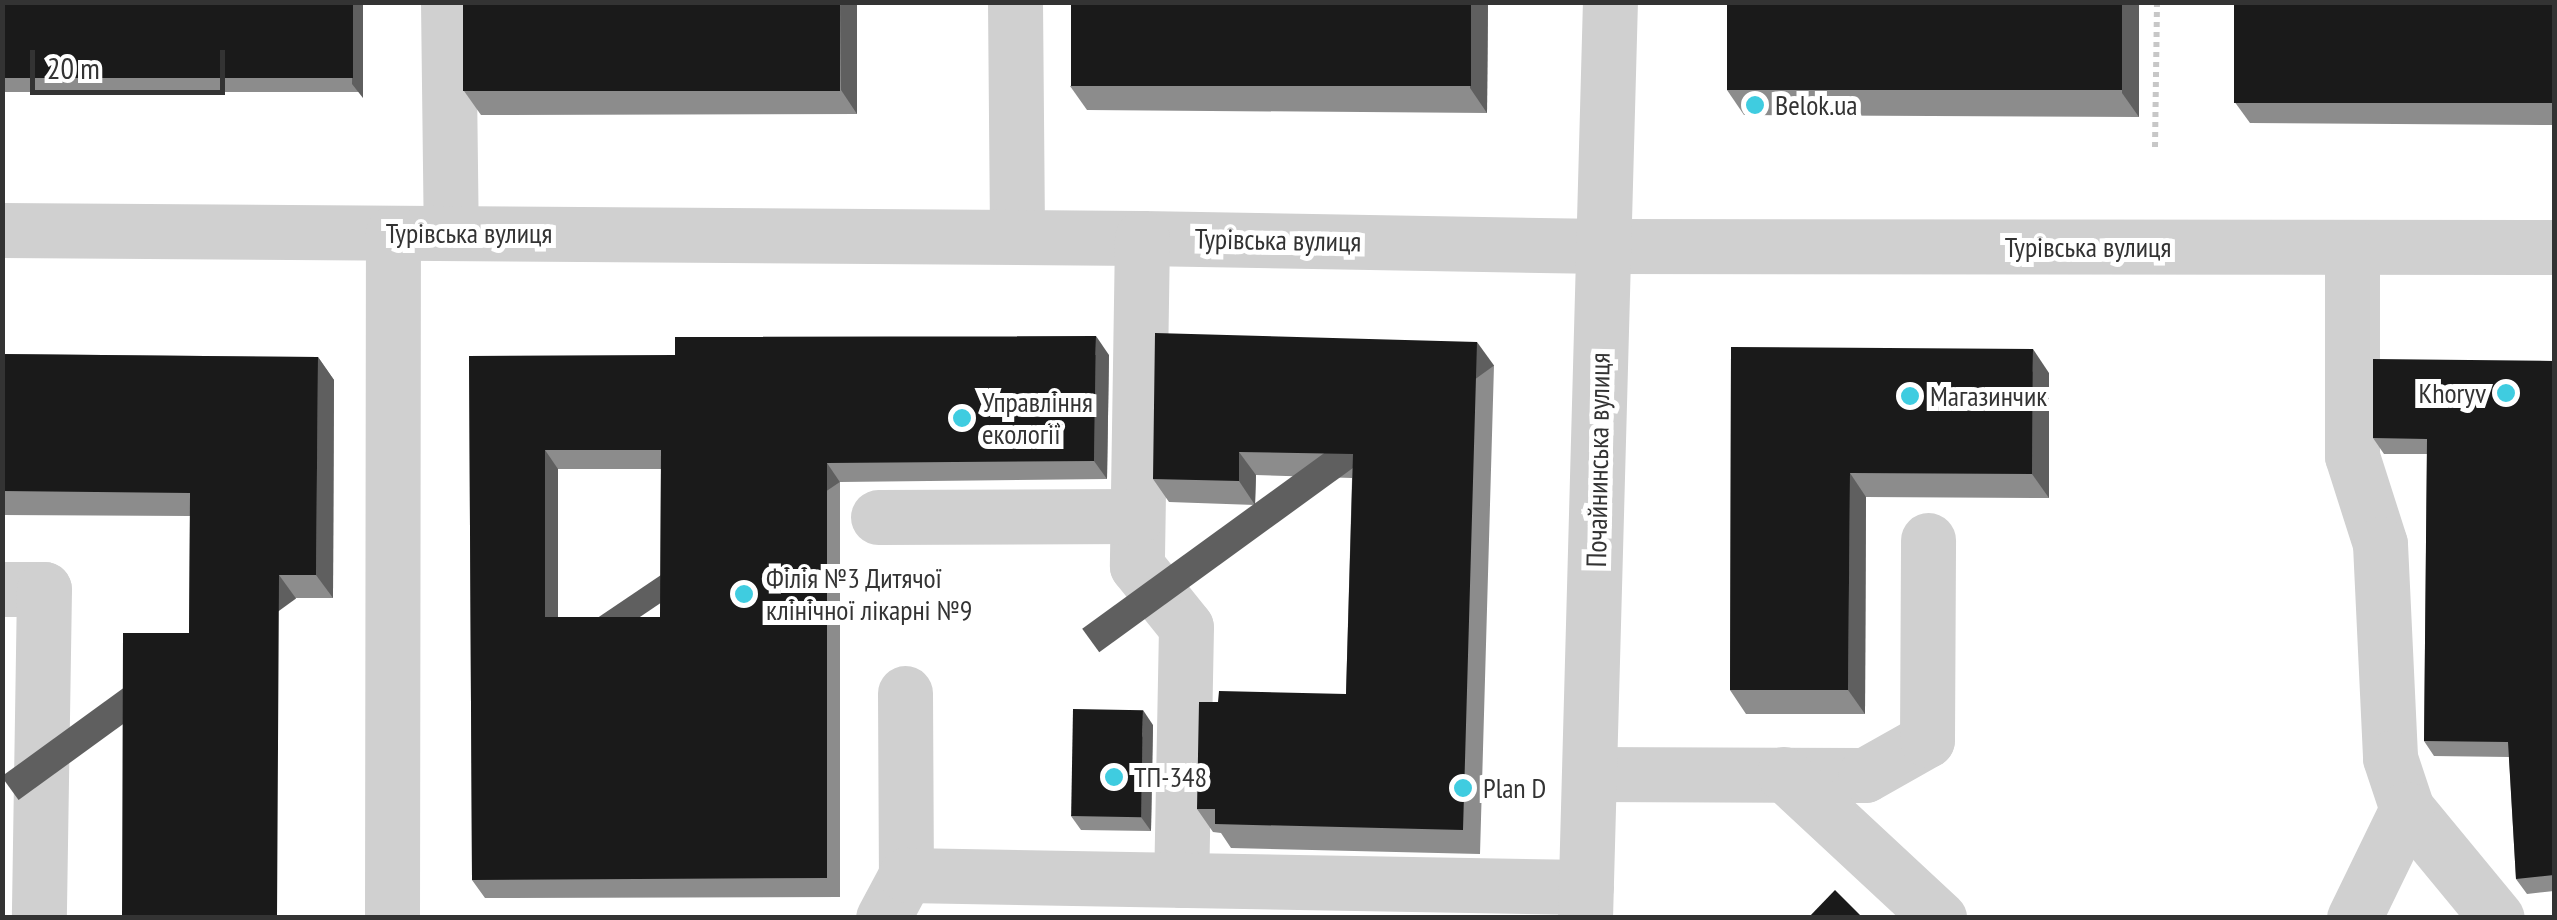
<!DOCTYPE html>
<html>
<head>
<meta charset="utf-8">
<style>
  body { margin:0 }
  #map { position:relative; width:2557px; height:920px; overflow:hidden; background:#fff; font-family:"PT Sans Narrow",sans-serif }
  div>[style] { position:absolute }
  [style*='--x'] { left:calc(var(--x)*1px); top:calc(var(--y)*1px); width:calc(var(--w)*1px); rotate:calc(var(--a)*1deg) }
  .path>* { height:6px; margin-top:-3px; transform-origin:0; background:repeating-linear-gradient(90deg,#c7c7c7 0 5px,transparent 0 10px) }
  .minor>* { height:55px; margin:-27.5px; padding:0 27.5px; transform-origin:27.5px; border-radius:27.5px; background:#d0d0d0 }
  .wall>* { inset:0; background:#8c8c8c; transform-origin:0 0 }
  .shaded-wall>* { inset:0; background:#5f5f5f; transform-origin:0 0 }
  .building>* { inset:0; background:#1a1a1a; transform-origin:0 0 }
  .dots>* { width:28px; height:28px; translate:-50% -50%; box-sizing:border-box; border:5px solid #fff; border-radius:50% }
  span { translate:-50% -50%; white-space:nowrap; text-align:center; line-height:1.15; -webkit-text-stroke:10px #fff; paint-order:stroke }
  .poi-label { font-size:28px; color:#333 }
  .left { translate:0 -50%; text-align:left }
  .right { translate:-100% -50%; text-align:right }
  .street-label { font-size:28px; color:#333 }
  .frame { position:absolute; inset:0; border:5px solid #333; pointer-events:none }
  .scale { position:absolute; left:30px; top:50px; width:195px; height:45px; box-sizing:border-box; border:5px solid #333; border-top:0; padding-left:12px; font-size:30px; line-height:35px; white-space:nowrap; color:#333; -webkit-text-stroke:8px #fff; paint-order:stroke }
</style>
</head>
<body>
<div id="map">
  <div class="path">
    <i style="--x:2155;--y:147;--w:145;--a:-89.2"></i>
  </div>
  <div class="minor">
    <i style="--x:448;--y:2;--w:230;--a:89.3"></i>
    <i style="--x:1015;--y:2;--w:235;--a:89.5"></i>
    <i style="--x:2;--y:230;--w:1140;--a:0.4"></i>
    <i style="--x:1142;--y:238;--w:462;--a:1"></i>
    <i style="--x:1604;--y:246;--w:950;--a:0.06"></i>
    <i style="--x:1142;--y:238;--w:328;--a:90.9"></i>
    <i style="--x:1137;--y:566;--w:78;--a:51.2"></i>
    <i style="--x:1186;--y:627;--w:253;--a:91.1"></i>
    <i style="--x:2352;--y:247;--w:209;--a:90"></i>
    <i style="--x:2352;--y:456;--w:92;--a:72.3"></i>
    <i style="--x:2380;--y:544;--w:214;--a:87.3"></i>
    <i style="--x:2390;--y:758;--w:54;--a:71.6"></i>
    <i style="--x:2407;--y:809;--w:141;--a:50.5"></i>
    <i style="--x:878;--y:517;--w:259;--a:-0.2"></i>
    <i style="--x:2;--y:589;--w:42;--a:0"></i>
    <i style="--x:44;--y:589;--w:329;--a:90.9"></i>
    <i style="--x:905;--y:693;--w:182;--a:89.7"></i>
    <i style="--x:1589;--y:774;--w:276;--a:0.2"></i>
    <i style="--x:1865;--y:775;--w:71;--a:-29.4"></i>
    <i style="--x:1927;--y:740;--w:200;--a:-89.7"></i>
    <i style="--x:1784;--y:774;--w:212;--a:42.9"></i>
    <i style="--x:392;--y:918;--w:685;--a:-89.92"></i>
    <i style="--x:883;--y:918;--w:49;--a:-61.9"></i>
    <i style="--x:906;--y:875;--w:680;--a:1.01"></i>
    <i style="--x:1585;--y:918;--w:916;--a:-88.44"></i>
    <i style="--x:2354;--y:918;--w:121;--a:-64.1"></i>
  </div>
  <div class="wall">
    <i style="left:2px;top:2px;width:361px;height:90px"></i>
    <i style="clip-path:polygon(857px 2px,857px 114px,481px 115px,464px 91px)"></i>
    <i style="clip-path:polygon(1488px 2px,1487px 113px,1087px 110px,1070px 86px)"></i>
    <i style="clip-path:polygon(2139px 2px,2139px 117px,1744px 115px,1727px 90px)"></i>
    <i style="clip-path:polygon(2554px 4px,2554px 125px,2250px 123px,2234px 101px)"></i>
    <i style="clip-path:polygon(1731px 347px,2049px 373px,2049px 498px,1866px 497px,1865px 714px,1746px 714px,1730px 690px)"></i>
    <i style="clip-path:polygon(2px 354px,318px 357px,334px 380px,333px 598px,296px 598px,189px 633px,190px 516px,2px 515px)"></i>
    <i style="clip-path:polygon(evenodd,1109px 355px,1107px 479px,840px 482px,840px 897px,485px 898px,472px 880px,469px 356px,1109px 355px,558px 469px,661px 469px,660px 617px,558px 617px,558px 469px)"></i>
    <i style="clip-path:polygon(2554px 361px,2554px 891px,2527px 894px,2516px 879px,2509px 757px,2434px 756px,2424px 741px,2427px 454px,2384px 454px,2373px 438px)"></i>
    <i style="clip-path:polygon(1494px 365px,1480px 854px,1231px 848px,1221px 833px,1213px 832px,1197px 809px,1346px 694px,1352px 478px,1256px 475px,1255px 505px,1169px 502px,1153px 479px)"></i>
    <i style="clip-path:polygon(1153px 725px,1151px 831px,1081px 830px,1071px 816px)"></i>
  </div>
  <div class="shaded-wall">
    <i style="clip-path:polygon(353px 2px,363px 2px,363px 98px,352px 84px)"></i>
    <i style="clip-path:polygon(840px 2px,857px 2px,857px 114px,841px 90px)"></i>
    <i style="clip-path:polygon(1471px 2px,1488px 2px,1487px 113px,1470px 88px)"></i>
    <i style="clip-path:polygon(2122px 2px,2139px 2px,2139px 117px,2122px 93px)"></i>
    <i style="clip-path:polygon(1096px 336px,1109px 355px,1107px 479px,1094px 461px)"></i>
    <i style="left:1477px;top:342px;width:29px;height:488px;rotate:54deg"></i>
    <i style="clip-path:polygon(2033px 349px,2049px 373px,2049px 498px,2032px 474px)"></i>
    <i style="clip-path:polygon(318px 357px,334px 380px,333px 598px,316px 575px)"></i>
    <i style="clip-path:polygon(545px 450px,558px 469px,558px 636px,545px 617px)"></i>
    <i style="clip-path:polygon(1239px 452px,1256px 475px,1255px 505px,1239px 481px)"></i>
    <i style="left:827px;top:463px;width:23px;height:415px;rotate:56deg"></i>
    <i style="clip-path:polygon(1850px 473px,1866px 497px,1865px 714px,1848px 690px)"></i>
    <i style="left:279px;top:575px;width:29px;height:343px;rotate:54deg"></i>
    <i style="clip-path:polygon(1143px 710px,1153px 725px,1151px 831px,1141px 817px)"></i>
  </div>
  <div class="building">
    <i style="left:2px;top:2px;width:351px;height:76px"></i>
    <i style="left:463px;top:2px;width:377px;height:89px"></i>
    <i style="left:1071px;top:2px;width:400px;height:84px"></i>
    <i style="left:1727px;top:2px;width:395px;height:88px"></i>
    <i style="left:2554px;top:4px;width:99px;height:320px;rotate:90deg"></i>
    <i style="clip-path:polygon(1155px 333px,1477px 342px,1463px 830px,1215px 824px,1215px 809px,1197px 809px,1199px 702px,1218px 702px,1219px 691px,1346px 694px,1353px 454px,1239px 452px,1239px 481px,1153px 479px)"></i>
    <i style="clip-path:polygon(evenodd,1096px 336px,1094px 461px,827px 463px,827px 878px,472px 880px,469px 356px,675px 355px,675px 337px,1096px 336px,545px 450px,661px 450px,660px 617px,545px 617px,545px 450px)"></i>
    <i style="clip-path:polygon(1731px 347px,2033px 349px,2032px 474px,1850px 473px,1848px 690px,1730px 690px)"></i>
    <i style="clip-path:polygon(2px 354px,318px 357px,316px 575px,279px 575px,277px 918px,122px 918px,123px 633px,189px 633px,190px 493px,2px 491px)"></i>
    <i style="clip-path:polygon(2373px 359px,2554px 361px,2554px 875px,2516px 879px,2508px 742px,2424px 741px,2427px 439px,2373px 438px)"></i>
    <i style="left:1073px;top:709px;width:70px;height:107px;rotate:1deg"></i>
    <i style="clip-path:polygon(1835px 890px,1863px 918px,1808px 918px)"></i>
  </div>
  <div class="dots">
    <i style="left:1755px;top:105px;background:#3fcce0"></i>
    <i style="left:2506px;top:393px;background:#3fcce0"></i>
    <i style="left:1910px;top:396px;background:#3fcce0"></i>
    <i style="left:962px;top:418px;background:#3fcce0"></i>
    <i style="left:744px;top:594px;background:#3fcce0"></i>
    <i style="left:1114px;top:777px;background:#3fcce0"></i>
    <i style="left:1463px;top:788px;background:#3fcce0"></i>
  </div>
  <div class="poi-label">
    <span class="left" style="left:1775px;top:105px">Belok.ua</span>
    <span class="right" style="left:2486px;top:393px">Khoryv</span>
    <span class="left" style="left:1930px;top:396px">Магазинчик</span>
    <span class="left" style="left:982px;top:418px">Управління<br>екології</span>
    <span class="left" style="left:766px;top:594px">Філія №3 Дитячої<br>клінічної лікарні №9</span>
    <span class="left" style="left:1134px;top:777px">ТП-348</span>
    <span class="left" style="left:1483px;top:788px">Plan D</span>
  </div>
  <div class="street-label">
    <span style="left:469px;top:233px">Турівська вулиця</span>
    <span style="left:1278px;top:240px;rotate:1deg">Турівська вулиця</span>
    <span style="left:2088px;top:247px">Турівська вулиця</span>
    <span style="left:1598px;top:460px;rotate:-89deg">Почайнинська вулиця</span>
  </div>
  <div class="frame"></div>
  <div class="scale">20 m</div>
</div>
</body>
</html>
